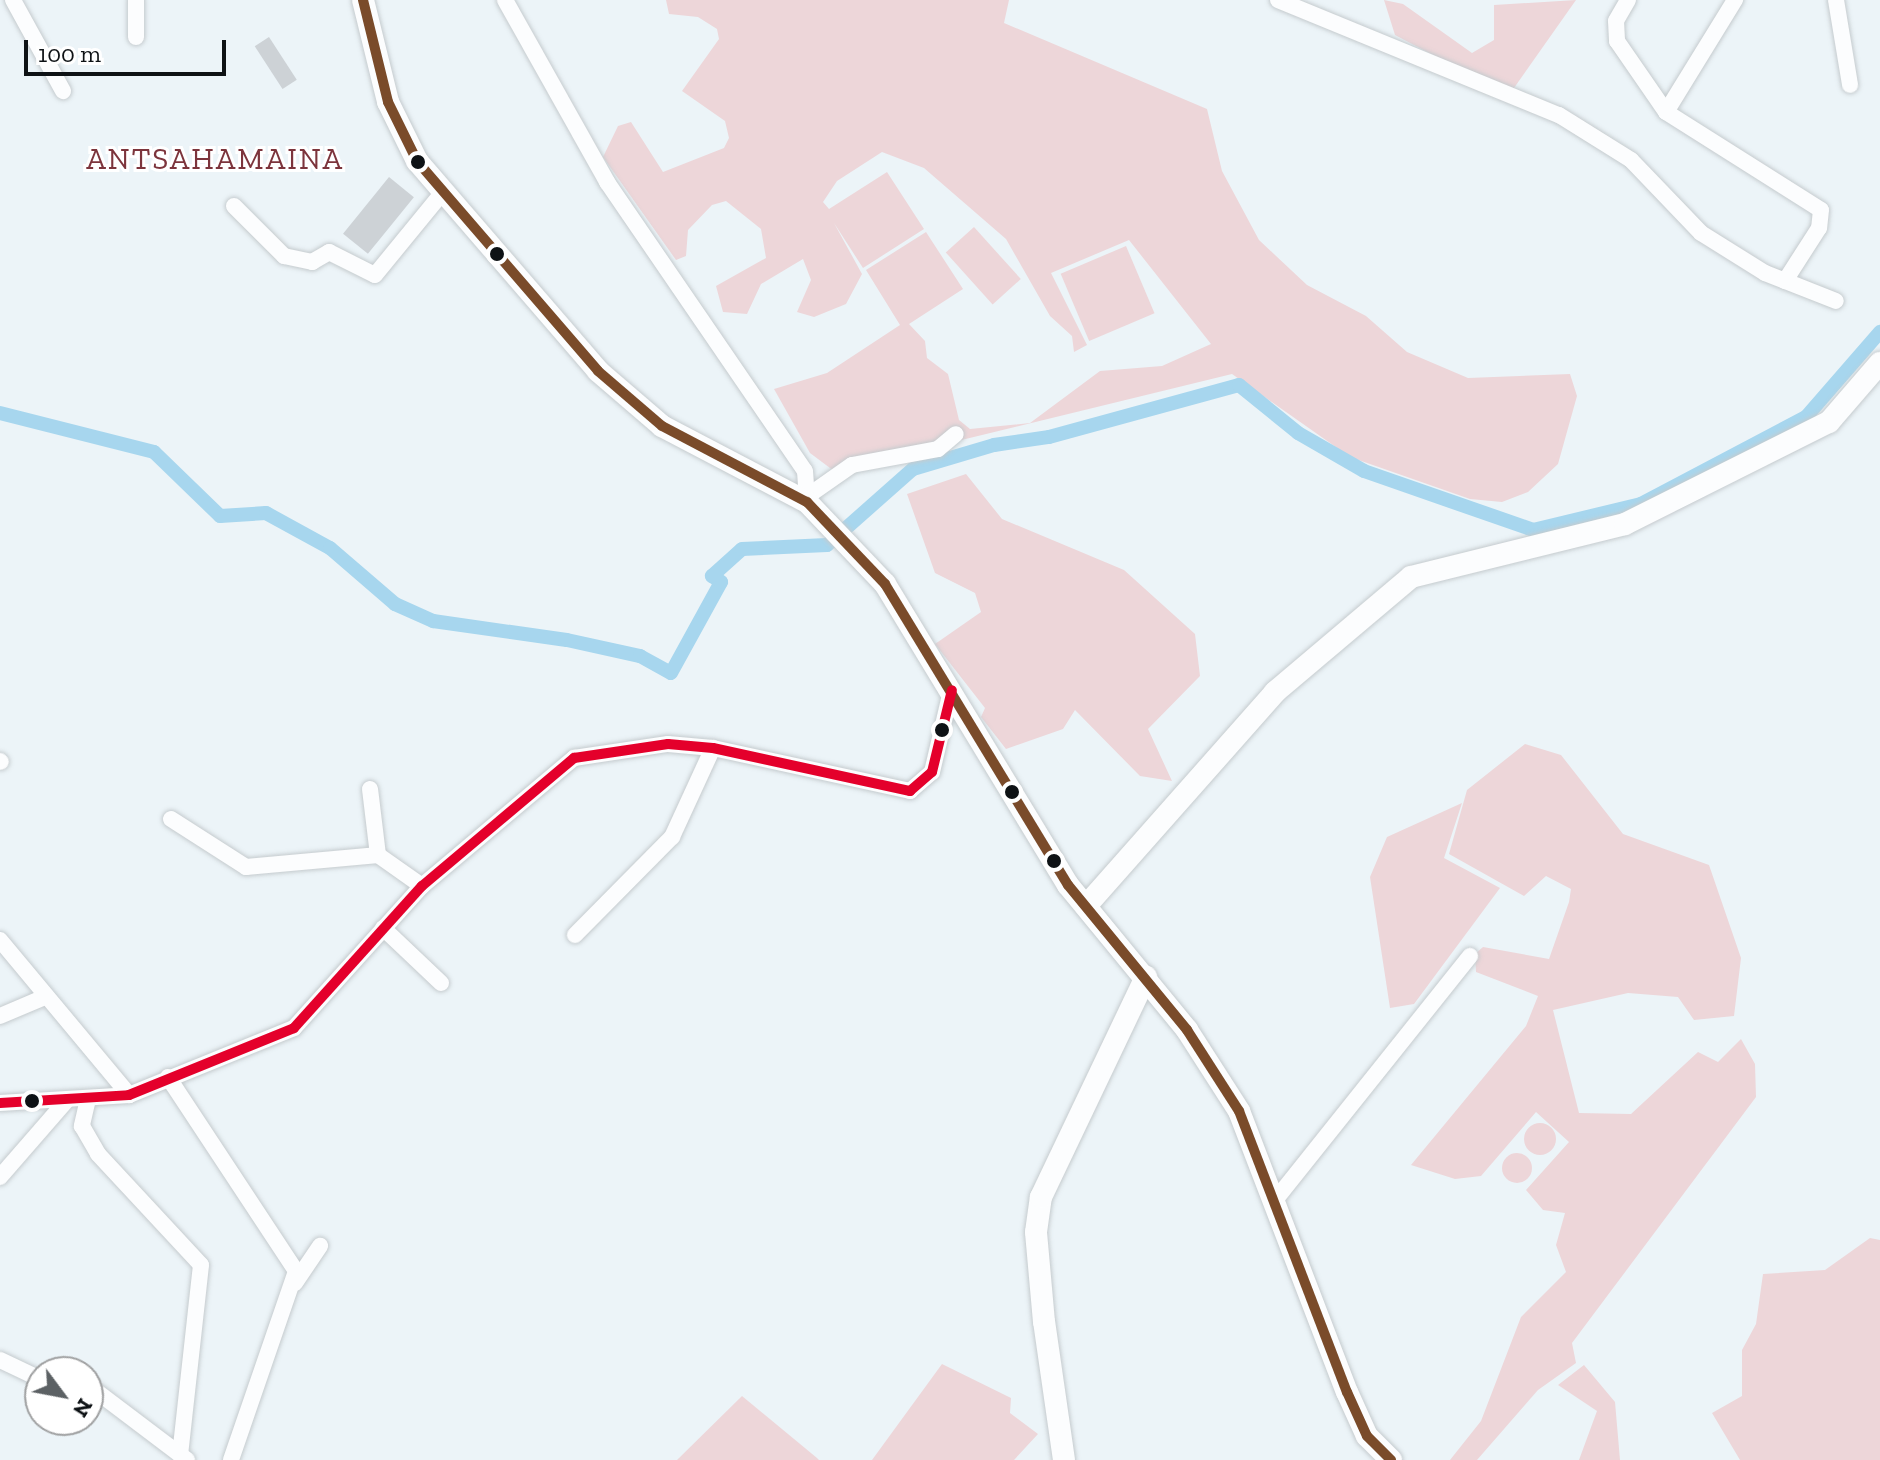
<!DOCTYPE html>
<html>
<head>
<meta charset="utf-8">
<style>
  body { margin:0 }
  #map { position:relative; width:1880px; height:1460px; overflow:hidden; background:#ecf4f8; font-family:"Zilla Slab",serif }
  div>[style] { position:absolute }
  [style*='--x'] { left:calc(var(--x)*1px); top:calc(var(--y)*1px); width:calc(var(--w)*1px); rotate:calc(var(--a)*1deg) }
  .green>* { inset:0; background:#edd6d9; transform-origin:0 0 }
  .round { border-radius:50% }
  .canal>* { height:14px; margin:-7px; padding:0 7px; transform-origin:7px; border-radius:7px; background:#a7d6ee }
  .building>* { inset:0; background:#cdd2d6; transform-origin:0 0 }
  .roads { filter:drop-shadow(0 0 2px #c5cbce) drop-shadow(0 0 2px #c5cbce) }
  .street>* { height:16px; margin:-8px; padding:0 8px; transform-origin:8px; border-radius:8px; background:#fcfdfe }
  .secondary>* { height:22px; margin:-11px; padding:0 11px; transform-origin:11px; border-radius:11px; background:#fcfdfe }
  .bus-1>* { height:10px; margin:-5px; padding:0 5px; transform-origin:5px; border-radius:5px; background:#7a4b2a }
  .bus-2>* { height:10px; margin:-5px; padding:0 5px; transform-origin:5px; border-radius:5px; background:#e4002b }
  .dots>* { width:22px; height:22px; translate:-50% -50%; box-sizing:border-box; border:4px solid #fff; border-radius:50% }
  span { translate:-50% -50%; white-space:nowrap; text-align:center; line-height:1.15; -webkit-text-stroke:6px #fff; paint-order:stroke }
  .neighbourhood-label { font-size:30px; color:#7c343c; letter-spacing:2px }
  .north { position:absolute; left:24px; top:1356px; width:80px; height:80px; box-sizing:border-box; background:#fff; border:2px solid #9fa0a1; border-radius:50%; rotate:122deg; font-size:22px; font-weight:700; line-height:32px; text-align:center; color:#0e1215 }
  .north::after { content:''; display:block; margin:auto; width:28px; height:36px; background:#5c6164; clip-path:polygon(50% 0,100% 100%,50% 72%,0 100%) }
  .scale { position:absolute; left:24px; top:40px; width:202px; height:36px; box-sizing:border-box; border:4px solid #0e1215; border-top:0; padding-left:10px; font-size:24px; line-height:28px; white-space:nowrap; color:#0e1215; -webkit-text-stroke:6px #fff; paint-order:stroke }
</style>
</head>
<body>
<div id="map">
  <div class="green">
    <i style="clip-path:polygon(666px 0,1009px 0,1004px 23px,1207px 109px,1222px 171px,1259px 240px,1307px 285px,1366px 316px,1407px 352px,1468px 378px,1570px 374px,1577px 396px,1558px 464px,1528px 492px,1502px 502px,1470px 499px,1350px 457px,1232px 374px,834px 471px,810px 453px,774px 389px,827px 373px,900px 325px,866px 270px,926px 232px,963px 289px,909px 324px,925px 341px,927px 358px,948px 374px,959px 420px,970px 429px,1030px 423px,1100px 371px,1162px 366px,1211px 344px,1129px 240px,1051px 273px,1087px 345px,1074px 352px,1072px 336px,1050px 316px,1006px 239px,924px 168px,882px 152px,837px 181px,823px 202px,829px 209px,887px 172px,924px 229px,863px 268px,834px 223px,862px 274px,846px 304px,814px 317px,797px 312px,811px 280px,803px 259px,761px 284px,747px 314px,723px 312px,716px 286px,766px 258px,761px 229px,726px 201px,712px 205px,688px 230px,686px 256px,676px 260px,603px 157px,618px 126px,631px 122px,663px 172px,724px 148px,729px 138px,725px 121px,682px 91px,719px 39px,717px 29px,698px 17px,669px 14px)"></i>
    <i style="clip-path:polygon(1384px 0,1403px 4px,1472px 53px,1494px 40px,1494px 5px,1576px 0,1509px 95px,1395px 35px)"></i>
    <i style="left:974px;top:227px;width:70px;height:38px;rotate:48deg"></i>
    <i style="left:1126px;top:246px;width:73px;height:71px;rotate:67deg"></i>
    <i style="clip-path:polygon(966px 474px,1002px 519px,1124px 570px,1195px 634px,1200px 676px,1148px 729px,1172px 781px,1140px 776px,1075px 710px,1063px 729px,1006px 749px,981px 717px,985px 708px,935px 644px,981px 612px,975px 593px,935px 573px,907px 494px)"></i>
    <i style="clip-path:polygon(1525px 744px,1561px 755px,1623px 834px,1709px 865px,1741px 958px,1734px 1016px,1694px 1020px,1678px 997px,1628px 993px,1553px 1010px,1579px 1113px,1631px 1114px,1698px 1052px,1718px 1062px,1741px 1039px,1755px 1064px,1756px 1097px,1572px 1343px,1576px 1363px,1538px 1390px,1477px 1460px,1450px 1460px,1481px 1421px,1521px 1317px,1566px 1272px,1556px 1245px,1565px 1213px,1543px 1210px,1526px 1190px,1569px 1142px,1536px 1112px,1481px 1176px,1455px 1179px,1411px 1165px,1526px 1026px,1538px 996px,1476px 972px,1475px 954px,1483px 947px,1549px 959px,1569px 902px,1571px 889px,1546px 876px,1524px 896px,1449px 854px,1467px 790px)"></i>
    <i style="clip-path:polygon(1462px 803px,1444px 858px,1500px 888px,1414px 1004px,1390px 1008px,1370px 877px,1387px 837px)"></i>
    <i class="round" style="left:1524px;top:1123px;width:32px;height:32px"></i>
    <i class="round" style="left:1502px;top:1153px;width:30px;height:30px"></i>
    <i style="clip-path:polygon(1870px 1238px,1880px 1240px,1880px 1460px,1740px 1460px,1712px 1413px,1742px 1396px,1742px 1350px,1756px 1324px,1763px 1274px,1825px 1270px)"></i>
    <i style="clip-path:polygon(942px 1364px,1011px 1398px,1010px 1413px,1038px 1434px,1014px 1460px,872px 1460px)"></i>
    <i style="clip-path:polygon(1584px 1365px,1615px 1402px,1620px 1460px,1579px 1460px,1597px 1411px,1558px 1385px)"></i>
    <i style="clip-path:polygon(742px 1396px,817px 1458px,819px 1460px,677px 1460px)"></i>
  </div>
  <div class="canal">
    <i style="--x:0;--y:413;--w:159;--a:14.2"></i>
    <i style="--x:154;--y:452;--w:92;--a:44.1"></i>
    <i style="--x:220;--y:516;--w:46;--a:-3.7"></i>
    <i style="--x:266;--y:513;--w:73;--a:28.7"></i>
    <i style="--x:330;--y:548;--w:86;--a:40.7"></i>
    <i style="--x:395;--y:604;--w:42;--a:24.1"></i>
    <i style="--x:433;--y:621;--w:135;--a:8.1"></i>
    <i style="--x:567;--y:640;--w:75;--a:12.4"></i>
    <i style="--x:640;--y:656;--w:35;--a:29"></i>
    <i style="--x:671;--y:673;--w:104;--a:-61.2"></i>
    <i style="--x:721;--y:582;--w:11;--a:-146"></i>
    <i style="--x:712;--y:576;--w:40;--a:-42"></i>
    <i style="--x:742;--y:549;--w:85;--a:-2.7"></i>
    <i style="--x:827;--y:545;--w:115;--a:-41.5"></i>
    <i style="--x:913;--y:469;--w:84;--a:-16.5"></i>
    <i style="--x:994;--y:445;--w:56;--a:-8.3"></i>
    <i style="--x:1049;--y:437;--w:197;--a:-15.3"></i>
    <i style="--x:1239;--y:385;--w:76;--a:39.1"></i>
    <i style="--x:1298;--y:433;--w:76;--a:29.9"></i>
    <i style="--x:1364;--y:471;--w:179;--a:19.2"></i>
    <i style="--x:1533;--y:530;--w:111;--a:-13.5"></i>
    <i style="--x:1641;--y:504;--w:187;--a:-27.8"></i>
    <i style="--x:1806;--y:417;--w:113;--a:-49"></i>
  </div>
  <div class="building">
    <i style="left:269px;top:37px;width:51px;height:17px;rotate:57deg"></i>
    <i style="left:389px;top:177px;width:32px;height:73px;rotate:39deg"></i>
  </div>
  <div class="roads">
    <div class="street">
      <i style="--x:13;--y:0;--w:104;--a:61.2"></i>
      <i style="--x:136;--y:0;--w:37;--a:90"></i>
      <i style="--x:505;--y:0;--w:209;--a:60.7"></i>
      <i style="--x:607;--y:182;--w:350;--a:55.6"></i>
      <i style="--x:805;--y:471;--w:31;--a:86"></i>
      <i style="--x:1278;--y:0;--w:304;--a:22.3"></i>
      <i style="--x:1559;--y:115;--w:85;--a:32"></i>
      <i style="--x:1631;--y:160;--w:101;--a:46.2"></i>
      <i style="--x:1701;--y:233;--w:75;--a:32"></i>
      <i style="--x:1765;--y:273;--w:76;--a:21.5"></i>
      <i style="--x:1628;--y:0;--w:24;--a:120"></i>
      <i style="--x:1616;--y:21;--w:20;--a:87"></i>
      <i style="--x:1617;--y:41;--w:86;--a:55.4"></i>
      <i style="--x:1666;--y:112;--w:183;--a:32.3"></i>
      <i style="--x:1821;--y:210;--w:18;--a:96"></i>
      <i style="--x:1819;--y:228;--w:63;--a:122.7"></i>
      <i style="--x:1836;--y:0;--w:86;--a:80.6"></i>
      <i style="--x:1666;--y:112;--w:132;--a:-58.4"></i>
      <i style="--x:234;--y:206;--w:71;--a:45"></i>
      <i style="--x:284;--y:256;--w:29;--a:12"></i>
      <i style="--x:312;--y:262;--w:20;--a:-30"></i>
      <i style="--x:329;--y:252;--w:51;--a:26.6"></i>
      <i style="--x:375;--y:275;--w:106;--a:-50.7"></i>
      <i style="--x:812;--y:493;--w:49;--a:-35"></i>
      <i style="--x:852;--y:465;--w:87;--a:-10.5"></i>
      <i style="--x:938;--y:449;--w:23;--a:-40"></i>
      <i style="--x:0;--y:761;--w:1;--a:45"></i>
      <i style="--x:370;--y:789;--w:66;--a:83.1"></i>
      <i style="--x:378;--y:855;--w:54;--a:35.2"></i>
      <i style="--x:171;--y:819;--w:89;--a:32.6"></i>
      <i style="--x:246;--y:867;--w:133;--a:-5.2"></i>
      <i style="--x:383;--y:928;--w:80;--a:43.5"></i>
      <i style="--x:575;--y:935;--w:138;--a:-45.3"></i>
      <i style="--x:672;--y:837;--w:98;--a:-65.3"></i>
      <i style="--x:0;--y:940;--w:202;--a:50.2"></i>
      <i style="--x:0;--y:1016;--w:49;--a:-22.9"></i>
      <i style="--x:168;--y:1077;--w:232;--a:56.6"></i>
      <i style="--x:296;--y:1271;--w:200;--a:109"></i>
      <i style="--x:88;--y:1099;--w:28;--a:103"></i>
      <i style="--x:82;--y:1126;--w:32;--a:60"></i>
      <i style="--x:98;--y:1154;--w:151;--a:47.1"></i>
      <i style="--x:201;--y:1265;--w:191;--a:96.3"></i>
      <i style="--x:0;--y:1103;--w:129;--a:-3.5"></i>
      <i style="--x:129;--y:1095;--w:178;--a:-22.1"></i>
      <i style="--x:294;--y:1028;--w:191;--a:-48"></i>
      <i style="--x:422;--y:886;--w:199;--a:-40.1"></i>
      <i style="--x:574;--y:758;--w:95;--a:-8.5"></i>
      <i style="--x:668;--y:744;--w:45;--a:5.1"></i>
      <i style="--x:713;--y:748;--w:202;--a:12.3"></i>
      <i style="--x:910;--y:791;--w:29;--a:-41"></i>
      <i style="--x:932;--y:772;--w:83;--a:-76.8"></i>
      <i style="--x:0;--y:1177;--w:101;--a:-49"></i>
      <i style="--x:1276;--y:1199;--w:311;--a:-51.4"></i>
      <i style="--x:295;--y:1283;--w:45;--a:-56"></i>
      <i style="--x:0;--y:1360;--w:44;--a:25.4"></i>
      <i style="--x:88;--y:1385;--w:124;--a:37.1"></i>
    </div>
    <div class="secondary">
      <i style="--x:363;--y:0;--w:105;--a:76.2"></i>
      <i style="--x:388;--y:102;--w:66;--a:63.8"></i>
      <i style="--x:417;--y:161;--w:277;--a:49.2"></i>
      <i style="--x:598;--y:371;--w:84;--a:40.7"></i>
      <i style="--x:662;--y:426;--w:164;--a:27.7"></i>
      <i style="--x:807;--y:502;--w:113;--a:46.4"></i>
      <i style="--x:885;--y:584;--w:352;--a:58.7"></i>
      <i style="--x:1068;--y:885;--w:188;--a:50.6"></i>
      <i style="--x:1187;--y:1030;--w:96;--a:57.3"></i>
      <i style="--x:1239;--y:1111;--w:301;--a:69"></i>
      <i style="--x:1347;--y:1392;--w:48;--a:65.6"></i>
      <i style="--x:1367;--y:1436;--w:34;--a:45"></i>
      <i style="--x:1086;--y:906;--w:286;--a:-48.5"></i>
      <i style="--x:1275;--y:692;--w:178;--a:-40.2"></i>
      <i style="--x:1411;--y:577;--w:220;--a:-13.9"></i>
      <i style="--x:1625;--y:524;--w:228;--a:-26.6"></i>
      <i style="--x:1829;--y:422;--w:78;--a:-49.2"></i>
      <i style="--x:1064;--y:1460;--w:139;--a:-98.2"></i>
      <i style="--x:1044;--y:1322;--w:90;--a:-95.1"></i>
      <i style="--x:1036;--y:1232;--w:35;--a:-82"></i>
      <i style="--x:1041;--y:1197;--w:244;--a:-64.5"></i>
    </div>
  </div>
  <div class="bus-1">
    <i style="--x:363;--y:0;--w:105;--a:76.2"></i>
    <i style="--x:388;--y:102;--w:66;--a:63.8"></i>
    <i style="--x:417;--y:161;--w:277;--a:49.2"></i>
    <i style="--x:598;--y:371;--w:84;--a:40.7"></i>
    <i style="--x:662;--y:426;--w:164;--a:27.7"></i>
    <i style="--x:807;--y:502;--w:113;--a:46.4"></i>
    <i style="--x:885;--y:584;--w:352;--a:58.7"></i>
    <i style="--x:1068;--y:885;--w:188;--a:50.6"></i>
    <i style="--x:1187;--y:1030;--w:96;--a:57.3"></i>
    <i style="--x:1239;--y:1111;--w:301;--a:69"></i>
    <i style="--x:1347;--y:1392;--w:48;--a:65.6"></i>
    <i style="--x:1367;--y:1436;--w:34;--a:45"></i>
  </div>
  <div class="bus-2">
    <i style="--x:0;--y:1103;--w:129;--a:-3.5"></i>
    <i style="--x:129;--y:1095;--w:178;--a:-22.1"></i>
    <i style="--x:294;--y:1028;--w:191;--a:-48"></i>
    <i style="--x:422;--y:886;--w:199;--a:-40.1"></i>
    <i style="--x:574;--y:758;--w:95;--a:-8.5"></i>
    <i style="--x:668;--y:744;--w:45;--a:5.1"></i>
    <i style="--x:713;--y:748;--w:202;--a:12.3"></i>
    <i style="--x:910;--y:791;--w:29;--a:-41"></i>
    <i style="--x:932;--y:772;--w:84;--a:-76.3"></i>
  </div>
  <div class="dots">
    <i style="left:418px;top:162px;background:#0e1215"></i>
    <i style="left:497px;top:254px;background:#0e1215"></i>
    <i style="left:942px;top:730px;background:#0e1215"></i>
    <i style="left:1012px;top:792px;background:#0e1215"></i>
    <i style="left:1054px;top:861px;background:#0e1215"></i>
    <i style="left:32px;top:1101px;background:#0e1215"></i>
  </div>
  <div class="neighbourhood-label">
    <span style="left:215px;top:159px">ANTSAHAMAINA</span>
  </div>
  <div class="north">N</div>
  <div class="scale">100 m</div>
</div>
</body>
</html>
